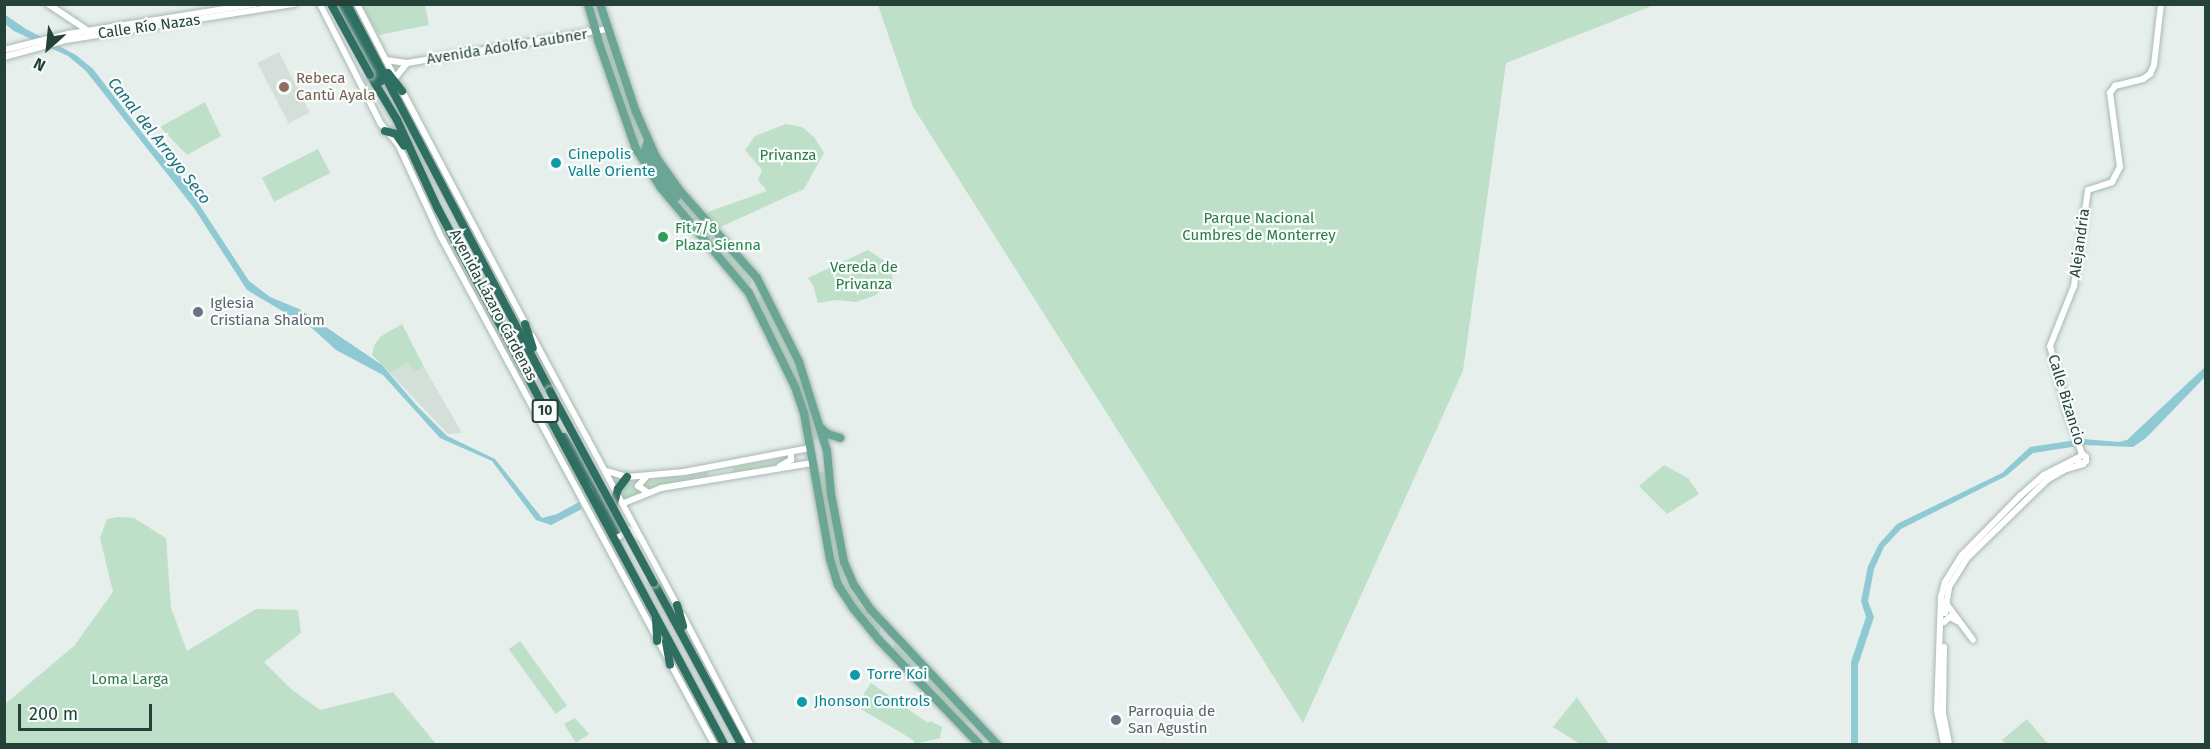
<!DOCTYPE html>
<html>
<head>
<meta charset="utf-8">
<style>
  body { margin:0 }
  #map { position:relative; width:2210px; height:749px; overflow:hidden; background:#e6efeb; font-family:"Fira Sans",sans-serif }
  div>[style] { position:absolute }
  [style*='--x'] { left:calc(var(--x)*1px); top:calc(var(--y)*1px); width:calc(var(--w)*1px); rotate:calc(var(--a)*1deg) }
  .built>* { inset:0; background:#d4dfda; transform-origin:0 0 }
  .green>* { inset:0; background:#bfe0c8; transform-origin:0 0 }
  .water>* { inset:0; background:#8ec9d4 }
  .roads { filter:drop-shadow(0 0 2px #a8b8b2) drop-shadow(0 0 2px #a8b8b2) }
  .minor>* { height:6px; margin:-3px; padding:0 3px; transform-origin:3px; border-radius:3px; background:#fff }
  .major>* { height:8px; margin:-4px; padding:0 4px; transform-origin:4px; border-radius:4px; background:#6aa596 }
  .highway>* { height:8px; margin:-4px; padding:0 4px; transform-origin:4px; border-radius:4px; background:#2f6f62 }
  .bridges { filter:drop-shadow(0 0 2px #c2cac8) drop-shadow(0 0 2px #c2cac8) }
  .highway-bridge>* { height:8px; margin:-4px; padding:0 4px; transform-origin:4px; border-radius:4px; background:#2f6f62 }
  .dots>* { width:16px; height:16px; translate:-50% -50%; box-sizing:border-box; border:3px solid #f7fbf9; border-radius:50% }
  span { translate:-50% -50%; white-space:nowrap; text-align:center; line-height:1.15; -webkit-text-stroke:4.5px #f7fbf9; paint-order:stroke }
  .shield-label span { padding:2px 4px; background:#f7fbf9; border:2px solid; border-radius:4px; -webkit-text-stroke-width:0 }
  .shield-label { font-size:14px; color:#24423a; font-weight:700 }
  .street-label { font-size:15px; color:#24423a }
  .education-label { font-size:15px; color:#785e54 }
  .left { translate:0 -50%; text-align:left }
  .culture-label { font-size:15px; color:#0d838f }
  .park-label { font-size:15px; color:#2d7a4b }
  .leisure-label { font-size:15px; color:#27864d }
  .worship-label { font-size:15px; color:#5b616d }
  .water-label { font-size:16px; color:#1c6f80; font-style:italic }
  .frame { position:absolute; inset:0; border:6px solid #24423a; pointer-events:none }
  .north { position:absolute; left:18px; top:18px; width:60px; height:60px; -webkit-text-stroke:4px #f7fbf9; paint-order:stroke; rotate:207deg; font-size:16px; font-weight:700; line-height:24px; text-align:center; color:#24423a }
  .north::after { content:''; display:block; margin:auto; width:21px; height:27px; background:#24423a; clip-path:polygon(50% 0,100% 100%,50% 72%,0 100%) }
  .scale { position:absolute; left:18px; top:704px; width:134px; height:27px; box-sizing:border-box; border:3px solid #24423a; border-top:0; padding-left:8px; font-size:18px; line-height:21px; white-space:nowrap; color:#24423a; -webkit-text-stroke:4px #f7fbf9; paint-order:stroke }
</style>
</head>
<body>
<div id="map">
  <div class="built">
    <i style="left:279px;top:52px;width:68px;height:24px;rotate:63deg"></i>
    <i style="clip-path:polygon(407px 363px,415px 372px,424px 367px,462px 433px,448px 434px,390px 373px)"></i>
  </div>
  <div class="green">
    <i style="clip-path:polygon(361px 5px,425px 5px,429px 25px,379px 35px)"></i>
    <i style="clip-path:polygon(878px 5px,1654px 5px,1506px 63px,1463px 371px,1303px 723px,913px 107px)"></i>
    <i style="clip-path:polygon(602px 37px,607px 39px,643px 138px,638px 143px)"></i>
    <i style="clip-path:polygon(205px 102px,221px 136px,187px 155px,160px 127px)"></i>
    <i style="clip-path:polygon(786px 124px,802px 127px,814px 137px,824px 153px,804px 189px,718px 228px,705px 213px,767px 191px,758px 180px,762px 170px,745px 150px,755px 136px)"></i>
    <i style="left:318px;top:149px;width:27px;height:63px;rotate:63deg"></i>
    <i style="clip-path:polygon(657px 167px,736px 259px,752px 282px,751px 286px,747px 285px,684px 209px)"></i>
    <i style="clip-path:polygon(868px 250px,883px 260px,891px 269px,893px 282px,874px 296px,856px 302px,837px 300px,818px 303px,813px 285px,808px 278px)"></i>
    <i style="clip-path:polygon(759px 297px,764px 298px,801px 376px,819px 439px,812px 440px,799px 388px,758px 302px)"></i>
    <i style="clip-path:polygon(402px 324px,424px 367px,415px 372px,407px 363px,390px 373px,372px 355px,374px 346px,380px 337px)"></i>
    <i style="clip-path:polygon(787px 457px,788px 460px,771px 466px,732px 473px,733px 467px)"></i>
    <i style="clip-path:polygon(1664px 465px,1688px 478px,1699px 494px,1667px 514px,1639px 486px)"></i>
    <i style="clip-path:polygon(708px 472px,709px 476px,625px 502px,615px 486px,617px 484px)"></i>
    <i style="clip-path:polygon(817px 472px,825px 472px,838px 556px,846px 581px,859px 603px,880px 628px,880px 633px,878px 634px,845px 595px,834px 568px)"></i>
    <i style="clip-path:polygon(119px 517px,134px 518px,166px 538px,171px 608px,187px 651px,256px 609px,298px 610px,301px 633px,264px 662px,291px 689px,320px 710px,393px 692px,436px 744px,5px 744px,5px 704px,74px 646px,113px 592px,100px 538px,107px 519px)"></i>
    <i style="left:520px;top:641px;width:80px;height:14px;rotate:54deg"></i>
    <i style="clip-path:polygon(895px 644px,970px 719px,970px 723px,963px 722px,892px 650px)"></i>
    <i style="clip-path:polygon(871px 683px,928px 723px,930px 721px,942px 727px,940px 738px,915px 744px,913px 740px,856px 706px)"></i>
    <i style="clip-path:polygon(1577px 697px,1609px 744px,1580px 744px,1553px 727px)"></i>
    <i style="clip-path:polygon(575px 718px,589px 734px,576px 743px,564px 724px)"></i>
    <i style="clip-path:polygon(2027px 719px,2048px 744px,2006px 744px,2002px 740px)"></i>
  </div>
  <div class="water">
    <i style="clip-path:polygon(4px 14px,26px 29px,76px 55px,93px 69px,154px 148px,176px 169px,249px 281px,270px 297px,299px 309px,382px 365px,418px 407px,447px 436px,495px 459px,542px 518px,557px 514px,579px 502px,582px 509px,551px 525px,536px 520px,492px 461px,440px 438px,383px 375px,336px 350px,313px 329px,247px 290px,194px 208px,86px 71px,68px 56px,14px 31px,5px 24px)"></i>
    <i style="clip-path:polygon(2205px 367px,2205px 377px,2146px 438px,2133px 447px,2085px 445px,2033px 453px,2006px 476px,1901px 529px,1884px 547px,1874px 569px,1868px 601px,1874px 617px,1858px 665px,1858px 744px,1851px 744px,1851px 662px,1866px 617px,1861px 601px,1868px 566px,1879px 544px,1897px 524px,2002px 473px,2030px 447px,2083px 439px,2119px 442px,2127px 440px)"></i>
  </div>
  <div class="roads">
    <div class="minor">
      <i style="--x:48;--y:4;--w:50;--a:33.7"></i>
      <i style="--x:320;--y:4;--w:135;--a:63.1"></i>
      <i style="--x:381;--y:124;--w:26;--a:50"></i>
      <i style="--x:398;--y:144;--w:100;--a:65.2"></i>
      <i style="--x:440;--y:235;--w:578;--a:61.71"></i>
      <i style="--x:357;--y:4;--w:81;--a:62.8"></i>
      <i style="--x:4;--y:50;--w:66;--a:-14"></i>
      <i style="--x:68;--y:34;--w:189;--a:-9.1"></i>
      <i style="--x:4;--y:57;--w:64;--a:-15.3"></i>
      <i style="--x:66;--y:40;--w:231;--a:-9"></i>
      <i style="--x:386;--y:60;--w:21;--a:8"></i>
      <i style="--x:407;--y:63;--w:203;--a:-9.6"></i>
      <i style="--x:395;--y:78;--w:19;--a:-51"></i>
      <i style="--x:400;--y:87;--w:272;--a:62.1"></i>
      <i style="--x:532;--y:336;--w:308;--a:61.7"></i>
      <i style="--x:2082;--y:454;--w:8;--a:130"></i>
      <i style="--x:2077;--y:460;--w:6;--a:39"></i>
      <i style="--x:2082;--y:464;--w:5;--a:-37"></i>
      <i style="--x:2086;--y:461;--w:4;--a:-90"></i>
      <i style="--x:2086;--y:457;--w:5;--a:-143"></i>
      <i style="--x:2082;--y:454;--w:41;--a:-109.7"></i>
      <i style="--x:2068;--y:415;--w:71;--a:-104.6"></i>
      <i style="--x:2050;--y:346;--w:65;--a:-68.2"></i>
      <i style="--x:2074;--y:286;--w:97;--a:-81.7"></i>
      <i style="--x:2088;--y:190;--w:25;--a:-18"></i>
      <i style="--x:2112;--y:182;--w:17;--a:-62"></i>
      <i style="--x:2120;--y:167;--w:75;--a:-97.7"></i>
      <i style="--x:2110;--y:93;--w:9;--a:-54"></i>
      <i style="--x:2115;--y:86;--w:29;--a:-14"></i>
      <i style="--x:2143;--y:79;--w:9;--a:-36"></i>
      <i style="--x:2150;--y:74;--w:10;--a:-66"></i>
      <i style="--x:2154;--y:65;--w:61;--a:-83.5"></i>
      <i style="--x:780;--y:466;--w:13;--a:-29"></i>
      <i style="--x:791;--y:460;--w:7;--a:-90"></i>
      <i style="--x:607;--y:471;--w:21;--a:17"></i>
      <i style="--x:627;--y:477;--w:57;--a:-5"></i>
      <i style="--x:684;--y:472;--w:128;--a:-10.8"></i>
      <i style="--x:647;--y:492;--w:11;--a:-146"></i>
      <i style="--x:638;--y:486;--w:13;--a:-48"></i>
      <i style="--x:624;--y:503;--w:40;--a:-22"></i>
      <i style="--x:661;--y:488;--w:153;--a:-9.4"></i>
      <i style="--x:620;--y:536;--w:11;--a:-41"></i>
      <i style="--x:628;--y:529;--w:14;--a:36"></i>
      <i style="--x:1945;--y:602;--w:47;--a:53.6"></i>
      <i style="--x:1945;--y:613;--w:26;--a:-81"></i>
      <i style="--x:1949;--y:587;--w:34;--a:-58"></i>
      <i style="--x:1967;--y:558;--w:112;--a:-44.3"></i>
      <i style="--x:2047;--y:480;--w:22;--a:-30"></i>
      <i style="--x:2066;--y:469;--w:18;--a:-16"></i>
      <i style="--x:683;--y:616;--w:144;--a:62.4"></i>
      <i style="--x:1944;--y:622;--w:8;--a:-40"></i>
      <i style="--x:1950;--y:617;--w:8;--a:30"></i>
      <i style="--x:1944;--y:647;--w:66;--a:90.9"></i>
      <i style="--x:1943;--y:713;--w:32;--a:79"></i>
      <i style="--x:1944;--y:744;--w:34;--a:-102"></i>
      <i style="--x:1937;--y:711;--w:114;--a:-88"></i>
      <i style="--x:1941;--y:597;--w:16;--a:-75"></i>
      <i style="--x:1945;--y:582;--w:32;--a:-58"></i>
      <i style="--x:1962;--y:555;--w:84;--a:-45.5"></i>
      <i style="--x:2021;--y:495;--w:30;--a:-41"></i>
      <i style="--x:2044;--y:475;--w:37;--a:-27"></i>
    </div>
    <div class="major">
      <i style="--x:588;--y:4;--w:37;--a:74"></i>
      <i style="--x:598;--y:40;--w:115;--a:70.8"></i>
      <i style="--x:636;--y:149;--w:46;--a:57.3"></i>
      <i style="--x:661;--y:188;--w:137;--a:50"></i>
      <i style="--x:749;--y:293;--w:105;--a:63.9"></i>
      <i style="--x:795;--y:387;--w:28;--a:71"></i>
      <i style="--x:804;--y:413;--w:148;--a:79.9"></i>
      <i style="--x:830;--y:559;--w:27;--a:73"></i>
      <i style="--x:838;--y:585;--w:27;--a:57"></i>
      <i style="--x:853;--y:608;--w:41;--a:50.9"></i>
      <i style="--x:879;--y:640;--w:144;--a:46.1"></i>
      <i style="--x:600;--y:4;--w:114;--a:71.6"></i>
      <i style="--x:636;--y:112;--w:49;--a:66"></i>
      <i style="--x:656;--y:157;--w:42;--a:54.8"></i>
      <i style="--x:680;--y:191;--w:116;--a:48.5"></i>
      <i style="--x:757;--y:278;--w:94;--a:63.4"></i>
      <i style="--x:799;--y:362;--w:93;--a:72.5"></i>
      <i style="--x:827;--y:451;--w:43;--a:84.7"></i>
      <i style="--x:831;--y:494;--w:69;--a:79.2"></i>
      <i style="--x:844;--y:562;--w:25;--a:67"></i>
      <i style="--x:854;--y:585;--w:30;--a:56"></i>
      <i style="--x:871;--y:610;--w:184;--a:46.8"></i>
      <i style="--x:648;--y:141;--w:10;--a:107"></i>
      <i style="--x:645;--y:151;--w:56;--a:56.6"></i>
      <i style="--x:821;--y:428;--w:9;--a:41"></i>
      <i style="--x:828;--y:434;--w:13;--a:18"></i>
    </div>
    <div class="highway">
      <i style="--x:339;--y:4;--w:88;--a:61.4"></i>
      <i style="--x:347;--y:4;--w:437;--a:62.3"></i>
      <i style="--x:388;--y:73;--w:23;--a:52"></i>
      <i style="--x:370;--y:75;--w:52;--a:59"></i>
      <i style="--x:397;--y:120;--w:98;--a:65.3"></i>
      <i style="--x:438;--y:209;--w:607;--a:61.87"></i>
      <i style="--x:385;--y:131;--w:11;--a:15"></i>
      <i style="--x:396;--y:134;--w:14;--a:56"></i>
      <i style="--x:525;--y:324;--w:25;--a:72"></i>
      <i style="--x:564;--y:437;--w:57;--a:57.1"></i>
      <i style="--x:595;--y:485;--w:50;--a:63.9"></i>
      <i style="--x:612;--y:511;--w:23;--a:-75"></i>
      <i style="--x:618;--y:489;--w:15;--a:-53"></i>
      <i style="--x:654;--y:583;--w:183;--a:61.6"></i>
      <i style="--x:677;--y:605;--w:22;--a:74"></i>
      <i style="--x:656;--y:619;--w:22;--a:87"></i>
      <i style="--x:666;--y:642;--w:23;--a:80"></i>
    </div>
  </div>
  <div class="bridges">
    <div class="highway-bridge">
      <i style="--x:331;--y:4;--w:81;--a:61.2"></i>
      <i style="--x:550;--y:391;--w:218;--a:61.6"></i>
    </div>
  </div>
  <div class="dots">
    <i style="left:284px;top:87px;background:#8d6e63"></i>
    <i style="left:556px;top:163px;background:#0f9aa8"></i>
    <i style="left:663px;top:237px;background:#2e9e5b"></i>
    <i style="left:198px;top:312px;background:#6b7280"></i>
    <i style="left:855px;top:675px;background:#0f9aa8"></i>
    <i style="left:802px;top:702px;background:#0f9aa8"></i>
    <i style="left:1116px;top:720px;background:#6b7280"></i>
  </div>
  <div class="shield-label">
    <span style="left:545px;top:411px">10</span>
  </div>
  <div class="street-label">
    <span style="left:149px;top:27px;rotate:-8deg">Calle Río Nazas</span>
    <span style="left:507px;top:47px;rotate:-9deg">Avenida Adolfo Laubner</span>
    <span style="left:2080px;top:243px;rotate:-82deg">Alejandria</span>
    <span style="left:493px;top:305px;rotate:62deg">Avenida Lázaro Cárdenas</span>
    <span style="left:2066px;top:400px;rotate:73deg">Calle Bizancio</span>
  </div>
  <div class="education-label">
    <span class="left" style="left:296px;top:87px">Rebeca<br>Cantù Ayala</span>
  </div>
  <div class="culture-label">
    <span class="left" style="left:568px;top:163px">Cinepolis<br>Valle Oriente</span>
    <span class="left" style="left:867px;top:675px">Torre Koi</span>
    <span class="left" style="left:814px;top:702px">Jhonson Controls</span>
  </div>
  <div class="park-label">
    <span style="left:788px;top:156px">Privanza</span>
    <span style="left:1259px;top:227px">Parque Nacional<br>Cumbres de Monterrey</span>
    <span style="left:864px;top:276px">Vereda de<br>Privanza</span>
    <span style="left:130px;top:680px">Loma Larga</span>
  </div>
  <div class="leisure-label">
    <span class="left" style="left:675px;top:237px">Fit 7/8<br>Plaza Sienna</span>
  </div>
  <div class="worship-label">
    <span class="left" style="left:210px;top:312px">Iglesia<br>Cristiana Shalom</span>
    <span class="left" style="left:1128px;top:720px">Parroquia de<br>San Agustin</span>
  </div>
  <div class="water-label">
    <span style="left:159px;top:141px;rotate:52deg">Canal del Arroyo Seco</span>
  </div>
  <div class="frame"></div>
  <div class="north">N</div>
  <div class="scale">200 m</div>
</div>
</body>
</html>
